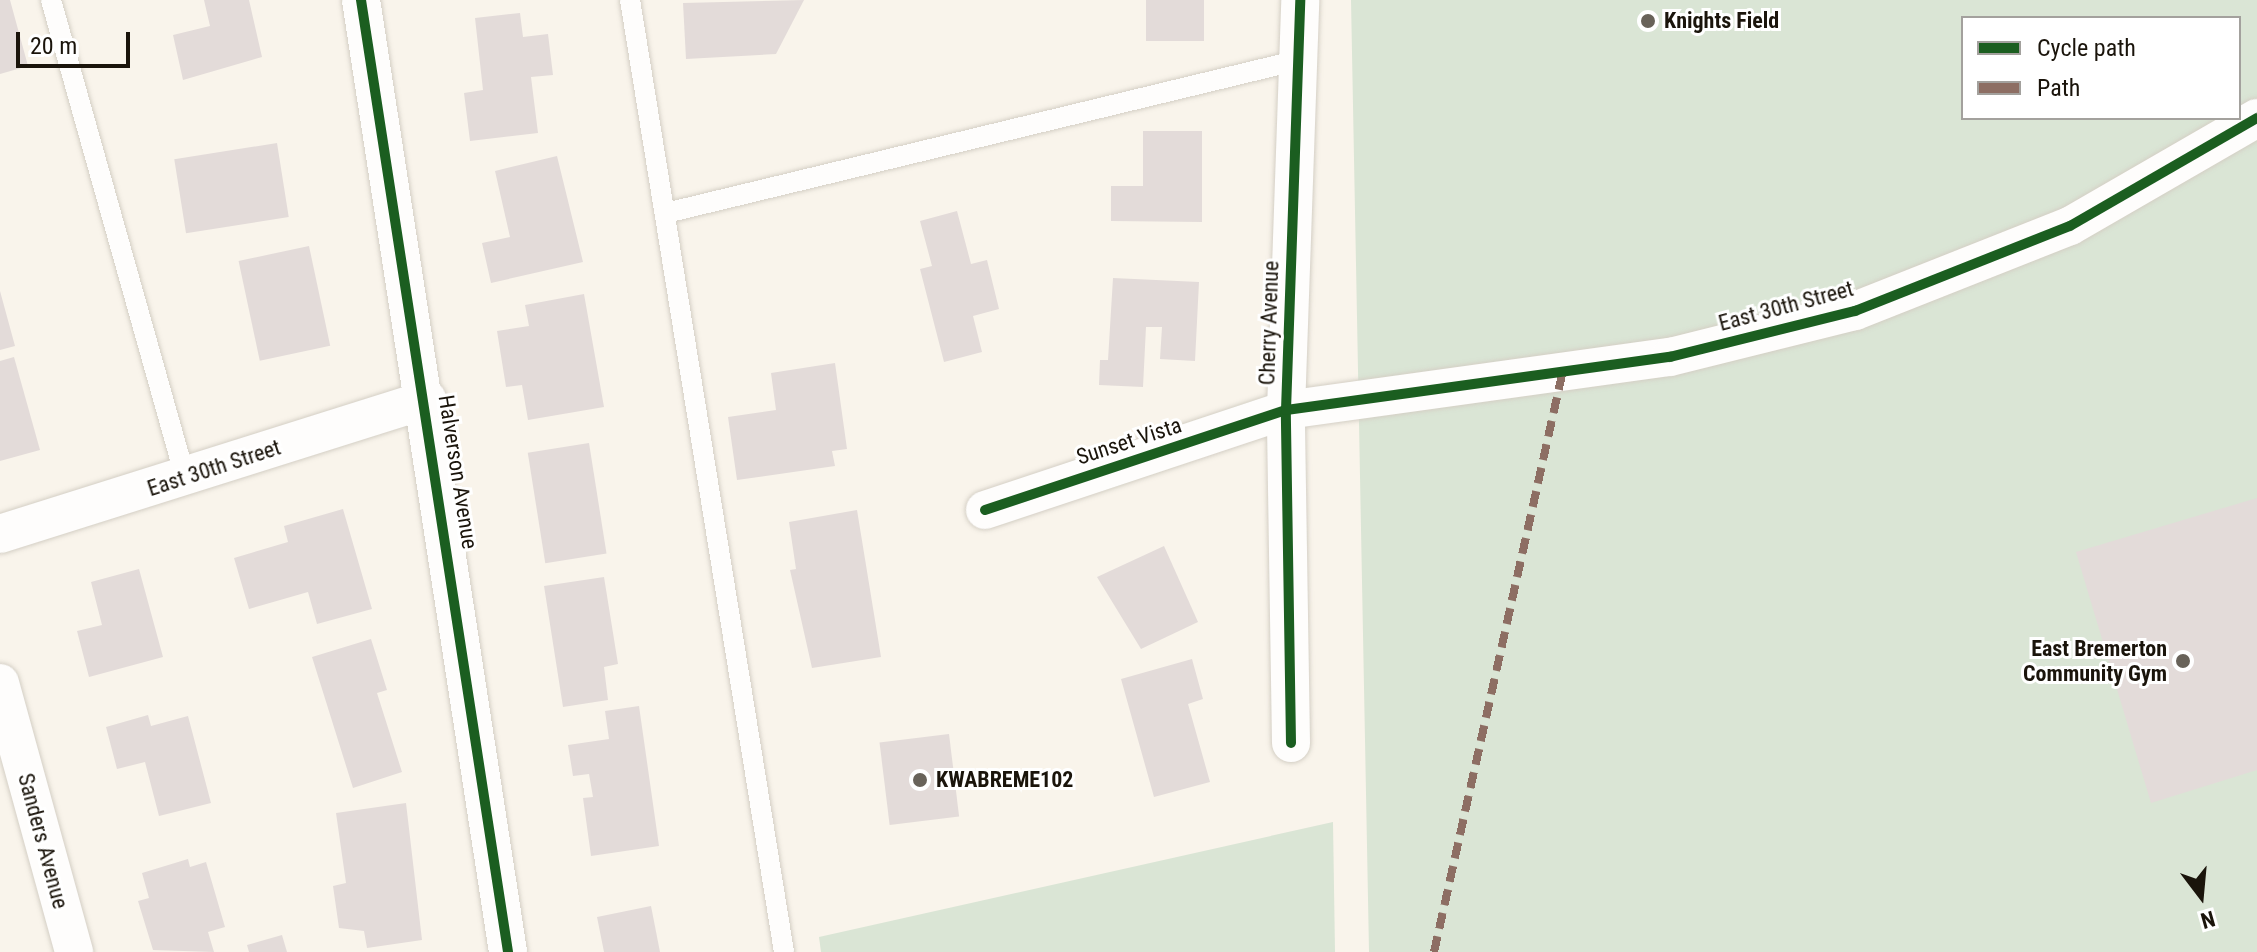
<!DOCTYPE html>
<html>
<head>
<meta charset="utf-8">
<style>
  body { margin:0 }
  #map { position:relative; width:2257px; height:952px; overflow:hidden; background:#f9f4eb; font-family:"Roboto Condensed",sans-serif }
  div>[style] { position:absolute }
  [style*='--x'] { left:calc(var(--x)*1px); top:calc(var(--y)*1px); width:calc(var(--w)*1px); rotate:calc(var(--a)*1deg) }
  .green>* { inset:0; background:#dae5d5 }
  .building>* { inset:0; background:#e3dbd9; transform-origin:0 0 }
  .roads { filter:drop-shadow(0 0 2px #d4cfc5) drop-shadow(0 0 2px #d4cfc5) }
  .service>* { height:20px; margin:-10px; padding:0 10px; transform-origin:10px; border-radius:10px; background:#fefdfc }
  .minor>* { height:38px; margin:-19px; padding:0 19px; transform-origin:19px; border-radius:19px; background:#fefdfc }
  .quiet>* { height:8px; margin-top:-4px; transform-origin:0; background:repeating-linear-gradient(90deg,#8d6e63 0 16px,transparent 0 24px) }
  .cycleway>* { height:10px; margin:-5px; padding:0 5px; transform-origin:5px; border-radius:5px; background:#1b5e20 }
  .dots>* { width:22px; height:22px; translate:-50% -50%; box-sizing:border-box; border:4px solid #fff; border-radius:50% }
  span { translate:-50% -50%; white-space:nowrap; text-align:center; line-height:1.15; -webkit-text-stroke:6px #fff; paint-order:stroke }
  .poi-label { font-size:22px; color:#1a140b; font-weight:700 }
  .left { translate:0 -50%; text-align:left }
  .right { translate:-100% -50%; text-align:right }
  .street-label { font-size:22px; color:#1a140b }
  .legend { position:absolute; left:1961px; top:16px; width:280px; height:104px; box-sizing:border-box; background:#fff; border:2px solid #a3a19d; margin:0; padding:10px 14px; list-style:none; font-size:24px; color:#1a140b }
  .legend li { display:flex; align-items:center; gap:16px; height:40px }
  .legend b { width:40px; border:2px solid #a3a19d }
  .north { position:absolute; left:2161px; top:856px; width:80px; height:80px; -webkit-text-stroke:6px #fff; paint-order:stroke; rotate:164deg; font-size:22px; font-weight:700; line-height:32px; text-align:center; color:#1a140b }
  .north::after { content:''; display:block; margin:auto; width:28px; height:36px; background:#1a140b; clip-path:polygon(50% 0,100% 100%,50% 72%,0 100%) }
  .scale { position:absolute; left:16px; top:32px; width:114px; height:36px; box-sizing:border-box; border:4px solid #1a140b; border-top:0; padding-left:10px; font-size:24px; line-height:28px; white-space:nowrap; color:#1a140b; -webkit-text-stroke:6px #fff; paint-order:stroke }
</style>
</head>
<body>
<div id="map">
  <div class="green">
    <i style="clip-path:polygon(evenodd,1351px 0,2257px 0,2257px 952px,1369px 952px,1351px 0,1963px 18px,2239px 18px,2239px 118px,1963px 118px,1963px 18px)"></i>
    <i style="clip-path:polygon(1333px 822px,1335px 952px,821px 952px,819px 937px)"></i>
  </div>
  <div class="building">
    <i style="clip-path:polygon(0 0,10px 0,28px 66px,0 74px)"></i>
    <i style="clip-path:polygon(204px 0,249px 0,262px 57px,183px 80px,173px 35px,210px 26px)"></i>
    <i style="clip-path:polygon(804px 0,776px 54px,686px 59px,683px 3px)"></i>
    <i style="left:1146px;top:0;width:58px;height:41px"></i>
    <i style="clip-path:polygon(520px 13px,523px 37px,548px 34px,553px 75px,531px 77px,538px 133px,470px 141px,464px 93px,483px 90px,475px 18px)"></i>
    <i style="clip-path:polygon(1143px 131px,1202px 131px,1202px 222px,1111px 221px,1111px 186px,1143px 186px)"></i>
    <i style="left:277px;top:143px;width:75px;height:104px;rotate:81deg"></i>
    <i style="clip-path:polygon(557px 156px,583px 262px,491px 283px,482px 243px,510px 237px,495px 171px)"></i>
    <i style="clip-path:polygon(957px 211px,971px 264px,987px 260px,999px 309px,973px 316px,982px 352px,944px 362px,920px 269px,932px 266px,920px 221px)"></i>
    <i style="left:309px;top:246px;width:102px;height:72px;rotate:78deg"></i>
    <i style="clip-path:polygon(1113px 278px,1199px 282px,1195px 361px,1160px 359px,1162px 327px,1146px 327px,1143px 387px,1099px 385px,1100px 360px,1108px 360px)"></i>
    <i style="clip-path:polygon(0 291px,15px 346px,0 350px)"></i>
    <i style="clip-path:polygon(584px 294px,604px 407px,528px 420px,522px 385px,506px 387px,497px 331px,529px 326px,525px 305px)"></i>
    <i style="clip-path:polygon(14px 357px,40px 450px,0 461px,0 361px)"></i>
    <i style="clip-path:polygon(835px 363px,847px 449px,832px 451px,835px 466px,737px 480px,728px 417px,776px 410px,771px 373px)"></i>
    <i style="left:589px;top:443px;width:112px;height:62px;rotate:81deg"></i>
    <i style="clip-path:polygon(2257px 498px,2257px 770px,2151px 803px,2076px 552px)"></i>
    <i style="clip-path:polygon(343px 509px,372px 609px,317px 624px,308px 592px,249px 609px,234px 558px,288px 542px,284px 526px)"></i>
    <i style="clip-path:polygon(857px 510px,881px 657px,812px 668px,790px 570px,796px 569px,789px 522px)"></i>
    <i style="clip-path:polygon(1164px 546px,1198px 622px,1141px 649px,1097px 577px)"></i>
    <i style="clip-path:polygon(139px 569px,163px 657px,89px 677px,77px 631px,102px 625px,91px 582px)"></i>
    <i style="clip-path:polygon(604px 577px,618px 664px,604px 667px,608px 700px,563px 707px,544px 586px)"></i>
    <i style="clip-path:polygon(371px 639px,387px 690px,377px 693px,402px 772px,353px 788px,312px 657px)"></i>
    <i style="clip-path:polygon(1192px 659px,1203px 699px,1188px 704px,1210px 782px,1154px 797px,1121px 679px)"></i>
    <i style="clip-path:polygon(639px 706px,659px 846px,591px 856px,583px 798px,593px 797px,589px 774px,573px 776px,568px 745px,609px 739px,605px 711px)"></i>
    <i style="clip-path:polygon(148px 715px,151px 726px,188px 716px,211px 803px,159px 816px,145px 762px,117px 769px,106px 727px)"></i>
    <i style="left:949px;top:734px;width:83px;height:70px;rotate:83deg"></i>
    <i style="clip-path:polygon(406px 803px,422px 940px,367px 948px,364px 931px,339px 928px,333px 886px,346px 883px,336px 813px)"></i>
    <i style="clip-path:polygon(188px 859px,190px 867px,206px 862px,225px 927px,208px 932px,214px 952px,153px 950px,138px 901px,149px 898px,142px 873px)"></i>
    <i style="clip-path:polygon(651px 906px,660px 952px,604px 952px,597px 917px)"></i>
    <i style="clip-path:polygon(282px 935px,287px 952px,249px 952px,247px 945px)"></i>
  </div>
  <div class="roads">
    <div class="service">
      <i style="--x:51;--y:0;--w:495;--a:74.3"></i>
      <i style="--x:630;--y:0;--w:964;--a:80.81"></i>
      <i style="--x:666;--y:213;--w:651;--a:-13.59"></i>
    </div>
    <div class="minor">
      <i style="--x:361;--y:0;--w:963;--a:81.22"></i>
      <i style="--x:985;--y:510;--w:317;--a:-18.4"></i>
      <i style="--x:1286;--y:410;--w:388;--a:-7.9"></i>
      <i style="--x:1670;--y:357;--w:191;--a:-14"></i>
      <i style="--x:1855;--y:311;--w:231;--a:-21.6"></i>
      <i style="--x:2070;--y:226;--w:216;--a:-30"></i>
      <i style="--x:0;--y:534;--w:448;--a:-17.5"></i>
      <i style="--x:0;--y:683;--w:279;--a:74.6"></i>
      <i style="--x:1291;--y:743;--w:333;--a:-90.9"></i>
      <i style="--x:1286;--y:410;--w:410;--a:-88"></i>
    </div>
  </div>
  <div class="quiet">
    <i style="--x:1434;--y:952;--w:596;--a:-77.5"></i>
  </div>
  <div class="cycleway">
    <i style="--x:361;--y:0;--w:963;--a:81.22"></i>
    <i style="--x:985;--y:510;--w:317;--a:-18.4"></i>
    <i style="--x:1286;--y:410;--w:388;--a:-7.9"></i>
    <i style="--x:1670;--y:357;--w:191;--a:-14"></i>
    <i style="--x:1855;--y:311;--w:231;--a:-21.6"></i>
    <i style="--x:2070;--y:226;--w:216;--a:-30"></i>
    <i style="--x:1291;--y:743;--w:333;--a:-90.9"></i>
    <i style="--x:1286;--y:410;--w:410;--a:-88"></i>
  </div>
  <div class="dots">
    <i style="left:1648px;top:21px;background:#686259"></i>
    <i style="left:2183px;top:661px;background:#686259"></i>
    <i style="left:920px;top:780px;background:#686259"></i>
  </div>
  <div class="poi-label">
    <span class="left" style="left:1664px;top:21px">Knights Field</span>
    <span class="right" style="left:2167px;top:661px">East Bremerton<br>Community Gym</span>
    <span class="left" style="left:936px;top:780px">KWABREME102</span>
  </div>
  <div class="street-label">
    <span style="left:1786px;top:306px;rotate:-15deg">East 30th Street</span>
    <span style="left:1269px;top:323px;rotate:-88deg">Cherry Avenue</span>
    <span style="left:1129px;top:441px;rotate:-18deg">Sunset Vista</span>
    <span style="left:214px;top:468px;rotate:-18deg">East 30th Street</span>
    <span style="left:458px;top:472px;rotate:81deg">Halverson Avenue</span>
    <span style="left:43px;top:841px;rotate:75deg">Sanders Avenue</span>
  </div>
  <ul class="legend">
  <li><b style="height:10px;background:#1b5e20"></b>Cycle path</li>
  <li><b style="height:10px;background:#8d6e63"></b>Path</li>
  </ul>
  <div class="north">N</div>
  <div class="scale">20 m</div>
</div>
</body>
</html>
